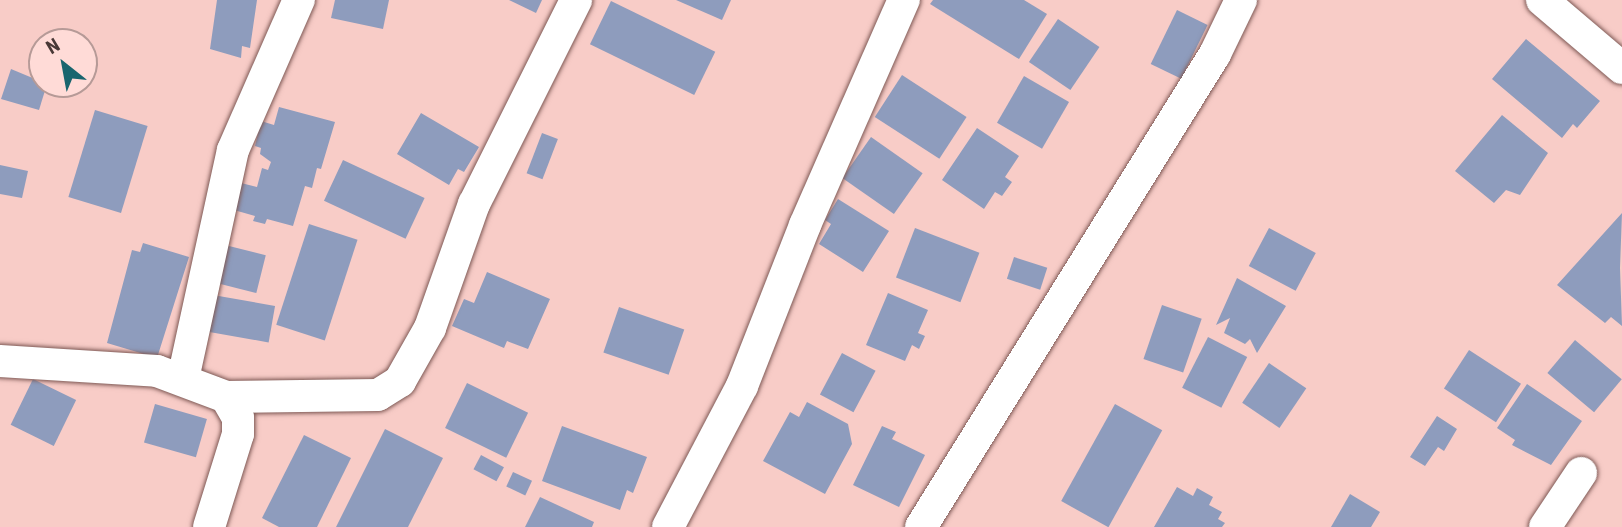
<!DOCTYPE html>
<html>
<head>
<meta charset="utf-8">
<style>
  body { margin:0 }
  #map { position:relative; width:1622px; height:527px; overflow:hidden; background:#f8ccc7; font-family:"Roboto Condensed",sans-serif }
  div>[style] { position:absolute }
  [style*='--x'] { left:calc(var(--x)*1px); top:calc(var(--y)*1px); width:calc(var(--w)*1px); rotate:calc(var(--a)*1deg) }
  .building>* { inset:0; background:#8e9cbd; transform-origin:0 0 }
  .roads { filter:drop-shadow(0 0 2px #7e5955) drop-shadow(0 0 2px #7e5955) }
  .street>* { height:32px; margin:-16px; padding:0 16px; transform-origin:16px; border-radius:16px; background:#fff }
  span { translate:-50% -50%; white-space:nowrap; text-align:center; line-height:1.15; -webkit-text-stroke:7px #ffdbd7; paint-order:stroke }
  .north { position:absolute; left:28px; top:28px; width:70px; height:70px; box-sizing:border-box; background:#ffdbd7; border:2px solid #b69a97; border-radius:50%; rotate:329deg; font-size:19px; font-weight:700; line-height:28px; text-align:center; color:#493836 }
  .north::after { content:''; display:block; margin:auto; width:24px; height:32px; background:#19656e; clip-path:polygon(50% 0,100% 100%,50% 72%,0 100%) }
</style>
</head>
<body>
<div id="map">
  <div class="building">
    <i style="clip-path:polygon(217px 0,257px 0,250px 48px,242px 46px,241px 58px,210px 49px)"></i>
    <i style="clip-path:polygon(335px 0,389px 0,383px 29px,331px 18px)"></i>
    <i style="clip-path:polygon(509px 0,542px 0,536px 13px)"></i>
    <i style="clip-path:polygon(676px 0,731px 0,722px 20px)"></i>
    <i style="clip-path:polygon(933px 0,1024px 0,1047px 14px,1019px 59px,930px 4px)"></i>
    <i style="left:611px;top:1px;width:116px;height:48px;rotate:26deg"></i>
    <i style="left:1177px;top:10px;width:34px;height:60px;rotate:26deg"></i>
    <i style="left:1058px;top:19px;width:50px;height:52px;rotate:34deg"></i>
    <i style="clip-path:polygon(1526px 39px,1600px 101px,1577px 128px,1573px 124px,1562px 138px,1492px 79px)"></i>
    <i style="clip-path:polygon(11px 69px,47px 84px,39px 110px,1px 99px)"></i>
    <i style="left:902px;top:75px;width:77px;height:50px;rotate:33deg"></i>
    <i style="left:1024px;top:76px;width:52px;height:54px;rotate:30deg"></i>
    <i style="clip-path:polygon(279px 107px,335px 122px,321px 169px,317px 168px,312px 188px,305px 186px,293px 226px,267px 219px,265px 224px,253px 221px,255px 216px,234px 210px,241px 183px,257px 187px,262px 168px,268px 170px,271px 162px,260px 154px,261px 148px,255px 146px,261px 121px,274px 125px)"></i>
    <i style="left:95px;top:110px;width:55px;height:91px;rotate:17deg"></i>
    <i style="clip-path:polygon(421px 113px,479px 147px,464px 172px,458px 169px,449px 185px,397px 154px)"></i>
    <i style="clip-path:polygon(1502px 115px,1548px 153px,1520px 195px,1506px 190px,1494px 203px,1455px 171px)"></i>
    <i style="clip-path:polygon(977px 128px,1019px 156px,1005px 177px,1012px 182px,1002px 196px,995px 192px,984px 209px,942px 180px)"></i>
    <i style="left:542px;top:133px;width:17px;height:43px;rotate:21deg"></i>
    <i style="left:871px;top:137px;width:63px;height:50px;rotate:35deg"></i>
    <i style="left:343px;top:160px;width:90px;height:45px;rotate:25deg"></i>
    <i style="clip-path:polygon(0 165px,28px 171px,22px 198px,0 194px)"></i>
    <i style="clip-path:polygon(838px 199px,889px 231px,863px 272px,819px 244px,831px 224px,825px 220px)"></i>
    <i style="clip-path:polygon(1622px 213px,1620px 268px,1622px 326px,1611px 317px,1605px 323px,1557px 285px)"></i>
    <i style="left:309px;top:224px;width:51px;height:106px;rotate:18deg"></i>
    <i style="left:915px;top:228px;width:69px;height:53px;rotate:21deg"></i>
    <i style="left:1269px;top:228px;width:53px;height:43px;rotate:28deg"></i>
    <i style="clip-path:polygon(143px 243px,189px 257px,157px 358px,107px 343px,132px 250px,140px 252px)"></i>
    <i style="left:225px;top:245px;width:42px;height:39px;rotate:14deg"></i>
    <i style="left:1014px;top:257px;width:35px;height:23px;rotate:18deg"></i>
    <i style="clip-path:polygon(487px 272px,550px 299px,528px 349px,507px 341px,504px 348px,452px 326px,464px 299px,474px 303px)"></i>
    <i style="clip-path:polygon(1237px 278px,1286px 306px,1257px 353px,1250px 339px,1245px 344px,1224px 333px,1230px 318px,1216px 325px)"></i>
    <i style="clip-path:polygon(888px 293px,928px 310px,918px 333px,925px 336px,919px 349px,912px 345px,905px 361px,866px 345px)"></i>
    <i style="left:213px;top:295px;width:63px;height:37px;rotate:10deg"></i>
    <i style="left:1162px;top:305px;width:42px;height:57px;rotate:19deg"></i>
    <i style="left:619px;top:307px;width:69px;height:48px;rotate:19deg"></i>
    <i style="left:1208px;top:337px;width:44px;height:57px;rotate:27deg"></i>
    <i style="left:1575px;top:340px;width:61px;height:43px;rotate:40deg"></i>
    <i style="left:1469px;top:350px;width:62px;height:46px;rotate:33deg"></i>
    <i style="left:842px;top:353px;width:38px;height:47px;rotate:28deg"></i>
    <i style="left:1269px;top:363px;width:45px;height:48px;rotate:34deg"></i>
    <i style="left:33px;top:379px;width:48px;height:51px;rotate:26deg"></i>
    <i style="left:467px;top:383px;width:68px;height:50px;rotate:26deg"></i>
    <i style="clip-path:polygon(1527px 384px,1582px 421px,1551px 465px,1512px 445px,1515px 440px,1497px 428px)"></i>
    <i style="clip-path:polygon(807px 402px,848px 424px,852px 444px,825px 494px,763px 461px,790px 412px,799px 417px)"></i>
    <i style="left:155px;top:404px;width:54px;height:40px;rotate:16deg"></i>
    <i style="left:1115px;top:404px;width:54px;height:111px;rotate:29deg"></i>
    <i style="clip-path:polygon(1437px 416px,1457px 429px,1444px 451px,1438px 447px,1425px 466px,1410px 457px)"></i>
    <i style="clip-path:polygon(562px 426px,647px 457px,633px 493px,627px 490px,620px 510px,542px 481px)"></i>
    <i style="clip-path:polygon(882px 426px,896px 432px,892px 439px,925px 455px,899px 507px,853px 485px)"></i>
    <i style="clip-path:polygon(385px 429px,443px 458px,408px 527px,336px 527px)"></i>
    <i style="clip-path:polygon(304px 435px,351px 458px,317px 527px,279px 527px,262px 518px)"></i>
    <i style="left:481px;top:455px;width:26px;height:16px;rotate:28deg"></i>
    <i style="left:513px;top:472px;width:21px;height:16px;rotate:25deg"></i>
    <i style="clip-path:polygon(1177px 487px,1193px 496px,1197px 488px,1213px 497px,1209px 505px,1222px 512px,1218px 519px,1225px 523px,1222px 527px,1154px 527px)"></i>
    <i style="clip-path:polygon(1350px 494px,1380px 512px,1371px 527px,1331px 527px)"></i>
    <i style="clip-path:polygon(540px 497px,594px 522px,592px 527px,525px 527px)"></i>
  </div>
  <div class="roads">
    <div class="street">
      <i style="--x:1542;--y:0;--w:105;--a:40.4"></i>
      <i style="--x:0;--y:361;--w:157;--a:3.6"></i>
      <i style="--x:157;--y:371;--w:74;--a:20.6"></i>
      <i style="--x:226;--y:397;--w:24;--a:60"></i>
      <i style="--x:238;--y:418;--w:16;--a:90"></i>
      <i style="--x:238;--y:434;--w:97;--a:107.3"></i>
      <i style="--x:183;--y:379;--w:234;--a:-77.7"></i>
      <i style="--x:233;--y:150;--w:164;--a:-66.3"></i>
      <i style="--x:226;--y:397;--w:152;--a:-0.8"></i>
      <i style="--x:378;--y:395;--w:26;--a:-32"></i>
      <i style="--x:400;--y:381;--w:61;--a:-60.5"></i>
      <i style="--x:430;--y:328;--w:132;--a:-70.5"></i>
      <i style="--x:474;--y:204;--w:228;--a:-63.4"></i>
      <i style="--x:668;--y:527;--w:159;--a:-62.3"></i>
      <i style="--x:742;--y:386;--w:173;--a:-68.6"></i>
      <i style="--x:805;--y:225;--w:246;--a:-66.3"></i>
      <i style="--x:921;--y:527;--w:557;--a:-58.14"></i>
      <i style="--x:1215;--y:54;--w:60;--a:-64.3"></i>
      <i style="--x:1545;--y:527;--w:65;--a:-56.3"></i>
    </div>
  </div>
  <div class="north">N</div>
</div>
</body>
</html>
